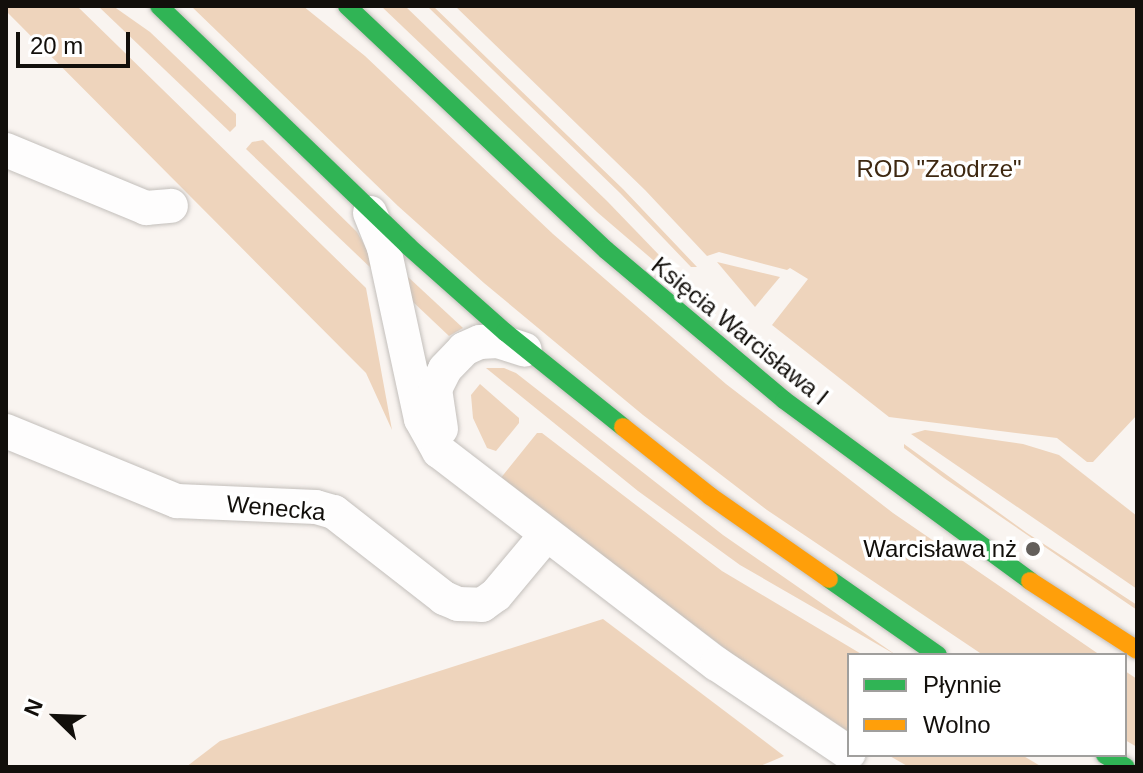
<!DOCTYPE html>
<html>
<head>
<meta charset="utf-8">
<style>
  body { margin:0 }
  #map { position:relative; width:1143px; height:773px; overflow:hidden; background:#f9f4f0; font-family:Arial,sans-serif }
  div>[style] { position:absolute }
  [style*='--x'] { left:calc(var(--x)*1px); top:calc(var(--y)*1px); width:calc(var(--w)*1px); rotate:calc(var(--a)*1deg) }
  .green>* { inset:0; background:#eed4bc }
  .roads { filter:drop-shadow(0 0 2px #c3bfbb) drop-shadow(0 0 2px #c3bfbb) }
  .street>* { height:34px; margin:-17px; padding:0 17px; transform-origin:17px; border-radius:17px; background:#fefdfd }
  .fast>* { height:18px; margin:-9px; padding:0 9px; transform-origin:9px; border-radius:9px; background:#30b455 }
  .slow>* { height:18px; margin:-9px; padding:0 9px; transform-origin:9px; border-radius:9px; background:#ff9f0a }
  .dots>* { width:22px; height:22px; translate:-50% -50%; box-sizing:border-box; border:4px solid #fff; border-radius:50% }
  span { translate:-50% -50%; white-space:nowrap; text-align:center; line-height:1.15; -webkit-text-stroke:7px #fff; paint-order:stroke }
  .park-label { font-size:24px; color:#3e2811 }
  .street-label { font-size:24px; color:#120f0b }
  .poi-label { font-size:24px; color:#120f0b }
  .right { translate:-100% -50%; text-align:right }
  .frame { position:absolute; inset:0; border:8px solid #120f0b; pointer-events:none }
  .legend { position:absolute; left:847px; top:653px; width:280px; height:104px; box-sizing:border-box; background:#fff; border:2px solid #a09f9d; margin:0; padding:10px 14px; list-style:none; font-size:24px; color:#120f0b }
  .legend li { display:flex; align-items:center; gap:16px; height:40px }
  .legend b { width:40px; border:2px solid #a09f9d }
  .north { position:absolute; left:16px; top:677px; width:80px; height:80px; -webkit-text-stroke:6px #fff; paint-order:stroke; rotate:293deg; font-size:22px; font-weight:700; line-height:32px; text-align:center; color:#120f0b }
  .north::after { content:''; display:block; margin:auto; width:28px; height:36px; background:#120f0b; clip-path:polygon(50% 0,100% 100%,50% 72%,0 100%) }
  .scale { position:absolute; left:16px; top:32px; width:114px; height:36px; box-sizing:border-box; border:4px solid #120f0b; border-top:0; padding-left:10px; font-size:24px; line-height:28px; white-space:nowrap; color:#120f0b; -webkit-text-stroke:6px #fff; paint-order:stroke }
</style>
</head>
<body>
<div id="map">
  <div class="green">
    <i style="clip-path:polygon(6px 6px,77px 6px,366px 288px,392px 430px,366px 373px,6px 11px)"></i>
    <i style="clip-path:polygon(98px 6px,113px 6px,150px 32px,236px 114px,236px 126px,230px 132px)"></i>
    <i style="clip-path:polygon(191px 6px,303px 6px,365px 56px,553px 234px,726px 384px,893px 513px,1100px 655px,983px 655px,767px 510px,643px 415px,484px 283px,398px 206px)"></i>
    <i style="clip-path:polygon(381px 6px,405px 6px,607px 201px,716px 314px,597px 212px)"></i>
    <i style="clip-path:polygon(427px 6px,433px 6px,623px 189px,697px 267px,691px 267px,620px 193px)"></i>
    <i style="clip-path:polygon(455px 6px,1137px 6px,1137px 415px,1093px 462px,1087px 462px,1057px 438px,889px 417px,772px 325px,808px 279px,790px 268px,787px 270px,719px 252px,707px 256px,645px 190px)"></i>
    <i style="clip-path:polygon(263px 140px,357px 232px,371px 257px,374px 271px,246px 149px,252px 142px)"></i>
    <i style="clip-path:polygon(717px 262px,780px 277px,755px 307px)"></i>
    <i style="clip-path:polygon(407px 276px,463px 328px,449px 336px,412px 301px)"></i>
    <i style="clip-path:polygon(486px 368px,504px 368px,516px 373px,723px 535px,896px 655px,740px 565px,638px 491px)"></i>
    <i style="clip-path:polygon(480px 384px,519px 418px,519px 423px,496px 451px,487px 448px,473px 418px,471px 395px)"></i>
    <i style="clip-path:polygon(925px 430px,1023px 444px,1059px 455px,1137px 516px,1137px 589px,911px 434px)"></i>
    <i style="clip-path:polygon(537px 433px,542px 433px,722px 571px,863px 655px,849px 655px,849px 732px,731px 653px,500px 479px)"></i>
    <i style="clip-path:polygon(904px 444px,1027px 533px,1137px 605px,1137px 610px,944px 478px,904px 448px)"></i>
    <i style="clip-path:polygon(603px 619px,784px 756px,758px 767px,186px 767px,220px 741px)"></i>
    <i style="clip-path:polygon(1125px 671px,1137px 679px,1137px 747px,1125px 740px)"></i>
    <i style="clip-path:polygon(888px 755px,1022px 755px,1042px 767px,909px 767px)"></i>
  </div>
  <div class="roads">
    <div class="street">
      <i style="--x:6;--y:150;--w:152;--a:22.5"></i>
      <i style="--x:146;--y:208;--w:25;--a:-5"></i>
      <i style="--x:370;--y:213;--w:38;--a:68"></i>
      <i style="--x:384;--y:248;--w:175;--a:77.8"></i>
      <i style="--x:421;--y:419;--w:37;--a:61"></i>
      <i style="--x:439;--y:451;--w:350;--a:37.5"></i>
      <i style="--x:717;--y:664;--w:159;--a:34"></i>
      <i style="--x:441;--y:429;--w:40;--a:-98.5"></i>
      <i style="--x:435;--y:389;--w:22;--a:-63"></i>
      <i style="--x:445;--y:369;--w:28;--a:-46"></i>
      <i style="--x:464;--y:349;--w:17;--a:-24"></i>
      <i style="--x:480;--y:342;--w:18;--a:-3"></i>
      <i style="--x:498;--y:341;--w:28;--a:18"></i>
      <i style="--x:6;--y:431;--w:185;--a:22.3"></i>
      <i style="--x:177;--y:501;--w:139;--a:2.5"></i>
      <i style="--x:316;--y:507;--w:19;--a:16"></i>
      <i style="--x:334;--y:512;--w:140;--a:38"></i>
      <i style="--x:444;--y:598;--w:15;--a:23"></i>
      <i style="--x:458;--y:604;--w:24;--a:2"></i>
      <i style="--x:482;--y:605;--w:17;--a:-36"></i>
      <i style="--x:496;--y:595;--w:78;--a:-50.2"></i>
    </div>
    <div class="fast">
      <i style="--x:159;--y:6;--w:346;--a:43.9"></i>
      <i style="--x:408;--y:246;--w:130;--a:41.6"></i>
      <i style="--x:505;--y:332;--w:151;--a:38.8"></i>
      <i style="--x:347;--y:6;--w:356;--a:43.3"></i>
      <i style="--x:606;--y:250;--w:233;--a:40.1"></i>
      <i style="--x:784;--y:400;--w:305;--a:36.3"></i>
      <i style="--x:829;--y:579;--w:133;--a:34.9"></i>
      <i style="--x:1105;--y:755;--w:24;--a:30"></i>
    </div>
    <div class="slow">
      <i style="--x:623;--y:427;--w:111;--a:38.4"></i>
      <i style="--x:710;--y:496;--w:145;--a:34.9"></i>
      <i style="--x:1030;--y:581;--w:127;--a:32.8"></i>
    </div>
  </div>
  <div class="dots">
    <i style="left:1033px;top:549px;background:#635f5b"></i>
  </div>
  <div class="park-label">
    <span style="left:939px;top:169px">ROD "Zaodrze"</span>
  </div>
  <div class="street-label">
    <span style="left:740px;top:331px;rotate:39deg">Księcia Warcisława I</span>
    <span style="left:276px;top:508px;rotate:5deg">Wenecka</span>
  </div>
  <div class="poi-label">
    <span class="right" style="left:1017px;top:549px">Warcisława nż</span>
  </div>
  <div class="frame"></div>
  <ul class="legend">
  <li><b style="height:10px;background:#30b455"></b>Płynnie</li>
  <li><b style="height:10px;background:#ff9f0a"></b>Wolno</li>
  </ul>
  <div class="north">N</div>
  <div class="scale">20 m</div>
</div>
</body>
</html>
